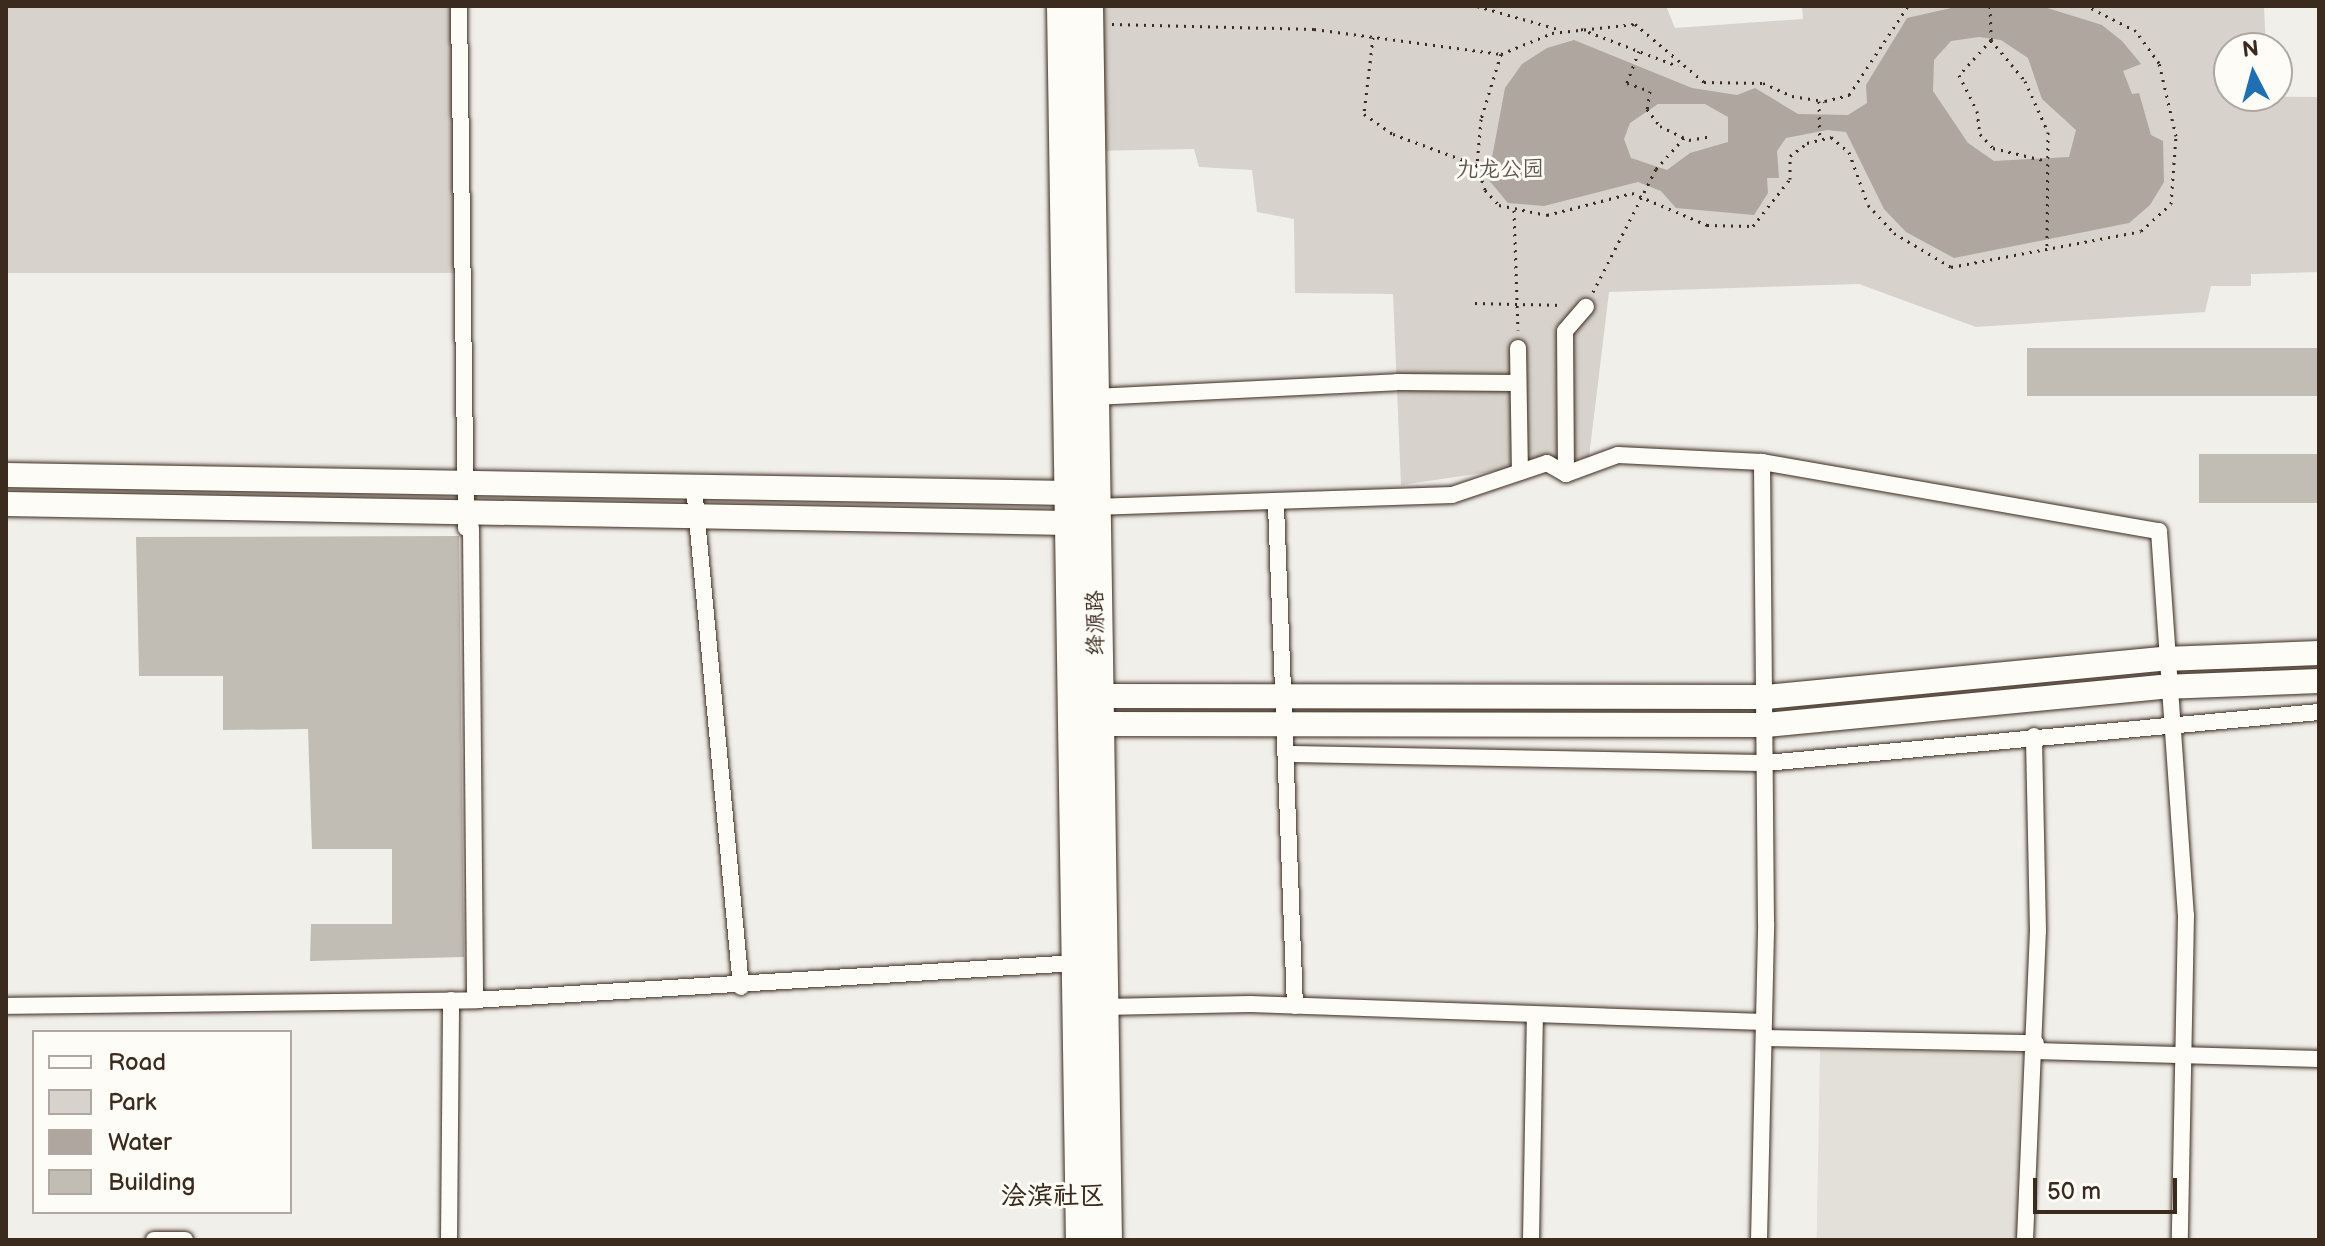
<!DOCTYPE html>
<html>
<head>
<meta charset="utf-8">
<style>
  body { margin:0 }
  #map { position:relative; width:2325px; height:1246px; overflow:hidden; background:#f1efea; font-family:"Balsamiq Sans","LXGW WenKai TC",sans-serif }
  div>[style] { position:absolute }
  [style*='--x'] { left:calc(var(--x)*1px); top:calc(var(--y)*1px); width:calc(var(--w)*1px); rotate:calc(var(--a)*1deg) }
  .built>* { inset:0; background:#e3e0da; transform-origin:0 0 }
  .green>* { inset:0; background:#d7d2cc; transform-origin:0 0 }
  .water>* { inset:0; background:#aea69f }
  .building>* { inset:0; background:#c1bcb4; transform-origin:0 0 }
  .path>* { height:3px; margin-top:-1.5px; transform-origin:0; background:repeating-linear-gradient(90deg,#3b2a1e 0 2px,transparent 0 8px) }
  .roads { filter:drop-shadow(0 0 2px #3b2a1e) drop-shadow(0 0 2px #3b2a1e) }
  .street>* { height:16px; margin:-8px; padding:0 8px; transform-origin:8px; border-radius:8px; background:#fdfcf7 }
  .secondary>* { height:24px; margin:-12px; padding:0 12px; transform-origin:12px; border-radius:12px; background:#fdfcf7 }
  .highway>* { height:30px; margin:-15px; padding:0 15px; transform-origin:15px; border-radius:15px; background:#fdfcf7 }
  span { translate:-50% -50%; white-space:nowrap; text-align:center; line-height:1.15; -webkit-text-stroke:6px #fdfcf7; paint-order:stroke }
  .park-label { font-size:22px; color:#62544a }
  .street-label { font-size:22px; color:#3b2a1e }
  .quarter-label { font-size:26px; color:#3b2a1e; font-weight:700 }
  .frame { position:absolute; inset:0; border:8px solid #3b2a1e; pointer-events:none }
  .legend { position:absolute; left:32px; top:1030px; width:260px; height:184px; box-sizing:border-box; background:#fdfcf7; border:2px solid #afa8a0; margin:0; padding:10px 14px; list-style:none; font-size:24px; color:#3b2a1e }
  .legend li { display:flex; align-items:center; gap:16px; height:40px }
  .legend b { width:40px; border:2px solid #afa8a0 }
  .north { position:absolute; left:2213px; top:32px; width:80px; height:80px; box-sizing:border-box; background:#fdfcf7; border:2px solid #afa8a0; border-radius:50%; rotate:354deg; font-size:22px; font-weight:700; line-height:32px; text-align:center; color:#3b2a1e }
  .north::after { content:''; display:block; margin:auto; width:28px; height:36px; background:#1f6fb2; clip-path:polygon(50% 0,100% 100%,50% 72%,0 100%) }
  .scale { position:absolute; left:2033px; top:1178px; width:144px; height:36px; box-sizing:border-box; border:4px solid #3b2a1e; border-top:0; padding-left:10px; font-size:24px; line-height:28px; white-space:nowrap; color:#3b2a1e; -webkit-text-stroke:6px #fdfcf7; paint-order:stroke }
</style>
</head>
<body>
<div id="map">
  <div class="built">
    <i style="left:1820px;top:1049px;width:200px;height:191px;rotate:1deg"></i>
  </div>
  <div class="green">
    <i style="left:6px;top:6px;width:453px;height:267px"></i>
    <i style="clip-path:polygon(1088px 6px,1666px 6px,1675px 28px,1803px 19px,1802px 6px,2264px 6px,2266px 48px,2229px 48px,2229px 96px,2319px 97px,2319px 272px,2251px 274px,2251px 286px,2211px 286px,2205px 312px,1976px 327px,1859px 284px,1609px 292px,1589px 457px,1401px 485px,1393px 294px,1295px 293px,1294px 219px,1257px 212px,1252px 170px,1199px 167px,1194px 149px,1090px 151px)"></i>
  </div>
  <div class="water">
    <i style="clip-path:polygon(evenodd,1960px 6px,2041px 6px,2102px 25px,2122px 41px,2141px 64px,2123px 71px,2132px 94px,2139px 93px,2151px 135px,2163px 141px,2164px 182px,2150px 205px,2129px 223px,1954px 258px,1906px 232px,1884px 209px,1846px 132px,1827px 130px,1786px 138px,1777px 151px,1779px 178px,1767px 178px,1768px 193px,1754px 215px,1676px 208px,1661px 191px,1638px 182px,1544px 206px,1508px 203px,1488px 179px,1505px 88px,1522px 64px,1547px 48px,1574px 40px,1692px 88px,1737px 95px,1755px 88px,1798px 114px,1848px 115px,1867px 103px,1866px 85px,1907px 18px,1960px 6px,1979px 37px,2001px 40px,2028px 58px,2042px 99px,2076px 130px,2069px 157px,1994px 161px,1968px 143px,1933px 91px,1934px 60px,1951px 41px,1979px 37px,1960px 6px,1658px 104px,1705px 104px,1728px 117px,1728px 142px,1690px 153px,1667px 170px,1631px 158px,1624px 139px,1630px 123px,1658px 104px)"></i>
  </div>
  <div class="building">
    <i style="left:2319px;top:348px;width:48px;height:292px;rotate:90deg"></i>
    <i style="left:2319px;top:454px;width:49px;height:120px;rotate:90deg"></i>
    <i style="clip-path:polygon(459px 536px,464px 957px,310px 961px,311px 924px,392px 924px,392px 849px,312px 849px,308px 729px,223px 730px,223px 676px,139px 676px,136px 537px)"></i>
  </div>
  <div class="path">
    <i style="--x:1477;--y:6;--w:87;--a:15.9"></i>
    <i style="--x:1990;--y:6;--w:34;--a:88"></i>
    <i style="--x:1991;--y:40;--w:53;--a:50.3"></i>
    <i style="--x:2025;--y:81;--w:56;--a:65.7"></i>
    <i style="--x:2048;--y:132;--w:114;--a:90.5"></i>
    <i style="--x:1112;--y:24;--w:202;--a:1.4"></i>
    <i style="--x:1314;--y:29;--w:189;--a:7.6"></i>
    <i style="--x:1501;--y:54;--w:55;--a:-22.4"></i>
    <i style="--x:1552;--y:33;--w:83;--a:-6.2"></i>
    <i style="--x:1635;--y:24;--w:90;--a:40"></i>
    <i style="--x:1704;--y:82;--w:59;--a:1"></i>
    <i style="--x:1763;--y:83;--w:32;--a:24"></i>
    <i style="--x:1792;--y:96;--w:33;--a:9"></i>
    <i style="--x:1825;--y:101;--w:25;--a:-14"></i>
    <i style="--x:1849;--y:95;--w:107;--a:-56.5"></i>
    <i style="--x:1581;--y:29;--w:104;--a:20.9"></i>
    <i style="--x:1373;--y:37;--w:78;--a:96.7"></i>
    <i style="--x:1364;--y:114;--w:35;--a:35"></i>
    <i style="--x:1393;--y:134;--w:90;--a:20.3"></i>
    <i style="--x:1991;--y:40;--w:47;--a:132.4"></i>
    <i style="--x:1959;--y:75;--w:40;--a:63.4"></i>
    <i style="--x:1977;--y:111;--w:23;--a:83"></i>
    <i style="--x:1980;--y:134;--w:19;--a:47"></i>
    <i style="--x:1993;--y:148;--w:51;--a:13.5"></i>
    <i style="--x:1639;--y:51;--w:34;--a:111"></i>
    <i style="--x:1627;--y:83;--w:24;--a:19"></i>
    <i style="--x:1650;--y:91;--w:18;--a:99"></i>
    <i style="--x:1647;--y:109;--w:21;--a:53"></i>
    <i style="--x:1660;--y:126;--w:32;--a:26"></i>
    <i style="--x:1689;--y:140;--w:23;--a:-10"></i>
    <i style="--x:1501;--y:54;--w:68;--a:107.1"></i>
    <i style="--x:1481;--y:119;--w:46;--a:95"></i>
    <i style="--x:1477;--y:165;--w:26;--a:72"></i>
    <i style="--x:1485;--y:190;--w:21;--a:47"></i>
    <i style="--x:1499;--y:205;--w:49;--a:11.8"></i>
    <i style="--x:1547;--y:215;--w:88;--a:-14.5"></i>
    <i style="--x:1632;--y:193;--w:82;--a:23.1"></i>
    <i style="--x:1707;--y:225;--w:46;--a:1.2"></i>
    <i style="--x:1753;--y:226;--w:60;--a:-51.8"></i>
    <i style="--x:1790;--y:179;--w:23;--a:-90"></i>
    <i style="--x:1790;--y:156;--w:21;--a:-37"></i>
    <i style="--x:1807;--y:143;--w:25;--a:-14"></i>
    <i style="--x:1831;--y:137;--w:23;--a:40"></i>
    <i style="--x:1849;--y:152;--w:56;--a:70.3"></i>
    <i style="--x:1868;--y:205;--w:38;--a:47"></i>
    <i style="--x:1894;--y:233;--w:66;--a:30.8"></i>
    <i style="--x:1951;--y:267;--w:193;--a:-10.7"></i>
    <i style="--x:2141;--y:231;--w:40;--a:-42"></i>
    <i style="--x:2171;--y:204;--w:68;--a:-85.8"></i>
    <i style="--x:2176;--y:136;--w:75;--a:-103.1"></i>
    <i style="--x:2159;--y:63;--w:39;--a:-126"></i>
    <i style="--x:2136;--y:31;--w:55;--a:-153"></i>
    <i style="--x:1819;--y:101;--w:39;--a:89"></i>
    <i style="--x:1514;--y:210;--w:120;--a:88.1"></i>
    <i style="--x:1593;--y:292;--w:138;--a:-62.9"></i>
    <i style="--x:1656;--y:169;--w:42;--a:-47.9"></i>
    <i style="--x:1475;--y:303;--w:88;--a:1.3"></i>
  </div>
  <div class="roads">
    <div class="street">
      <i style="--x:459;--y:6;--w:522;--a:89.23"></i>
      <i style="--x:1518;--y:348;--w:124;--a:89.1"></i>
      <i style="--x:1094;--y:397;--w:303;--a:-2.8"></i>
      <i style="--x:1397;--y:382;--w:120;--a:0.5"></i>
      <i style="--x:1566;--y:474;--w:143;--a:-90.4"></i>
      <i style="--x:1565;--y:331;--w:32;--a:-49"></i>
      <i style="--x:694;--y:487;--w:502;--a:84.63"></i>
      <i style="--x:1276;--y:505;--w:501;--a:87.83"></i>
      <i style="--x:1094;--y:507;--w:358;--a:-1.9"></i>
      <i style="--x:1452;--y:495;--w:100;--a:-18.6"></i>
      <i style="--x:1547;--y:463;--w:22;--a:30"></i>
      <i style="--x:1566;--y:474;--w:55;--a:-20.1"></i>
      <i style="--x:1618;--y:455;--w:144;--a:2.8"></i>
      <i style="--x:1762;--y:462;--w:403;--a:9.9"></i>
      <i style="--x:2159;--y:531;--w:385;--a:86"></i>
      <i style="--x:2186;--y:915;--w:325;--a:91.1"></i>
      <i style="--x:471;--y:528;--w:472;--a:89.5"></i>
      <i style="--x:1288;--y:754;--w:478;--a:1.1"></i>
      <i style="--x:1766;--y:763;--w:555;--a:-5.27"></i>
      <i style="--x:6;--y:1006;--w:469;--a:-0.7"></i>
      <i style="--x:475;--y:1000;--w:603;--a:-3.52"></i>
      <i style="--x:1103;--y:1007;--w:147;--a:-1.2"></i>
      <i style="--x:1250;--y:1004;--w:514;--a:2.01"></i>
      <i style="--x:1764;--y:1038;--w:272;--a:1.1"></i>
      <i style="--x:2035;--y:1051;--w:284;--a:1.6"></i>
      <i style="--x:154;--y:1240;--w:31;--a:0"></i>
      <i style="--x:449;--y:1240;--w:240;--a:-89.5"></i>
      <i style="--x:1531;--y:1240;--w:225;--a:-89"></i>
      <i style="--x:1759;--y:1240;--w:317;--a:-88.7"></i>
      <i style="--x:1766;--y:923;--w:461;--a:-90.5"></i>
      <i style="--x:2025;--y:1240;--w:309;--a:-87.6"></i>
      <i style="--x:2038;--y:931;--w:195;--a:-91.2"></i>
    </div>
    <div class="secondary">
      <i style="--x:6;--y:475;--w:1064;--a:0.97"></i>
      <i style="--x:6;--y:504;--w:1064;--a:1.02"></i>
      <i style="--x:1098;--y:696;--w:668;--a:0.09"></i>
      <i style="--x:1766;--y:697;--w:400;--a:-5.5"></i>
      <i style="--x:2164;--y:659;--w:155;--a:-2.2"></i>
      <i style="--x:1098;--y:724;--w:668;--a:0.09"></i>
      <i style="--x:1766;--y:725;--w:399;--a:-5.5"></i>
      <i style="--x:2163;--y:687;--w:156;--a:-2.2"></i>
    </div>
    <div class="highway">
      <i style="--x:1062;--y:6;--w:1234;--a:89.12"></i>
      <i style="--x:1088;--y:6;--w:1234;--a:89.12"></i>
    </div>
  </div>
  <div class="park-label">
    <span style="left:1500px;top:170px">九龙公园</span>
  </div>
  <div class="street-label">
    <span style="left:1096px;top:623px;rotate:-91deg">绛源路</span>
  </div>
  <div class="quarter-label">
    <span style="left:1053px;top:1197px">浍滨社区</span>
  </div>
  <div class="frame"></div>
  <ul class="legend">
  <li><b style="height:10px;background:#fdfcf7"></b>Road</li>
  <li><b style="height:22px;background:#d7d2cc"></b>Park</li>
  <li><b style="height:22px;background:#aea69f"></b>Water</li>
  <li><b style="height:22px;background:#c1bcb4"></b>Building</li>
  </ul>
  <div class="north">N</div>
  <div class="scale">50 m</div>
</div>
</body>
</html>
